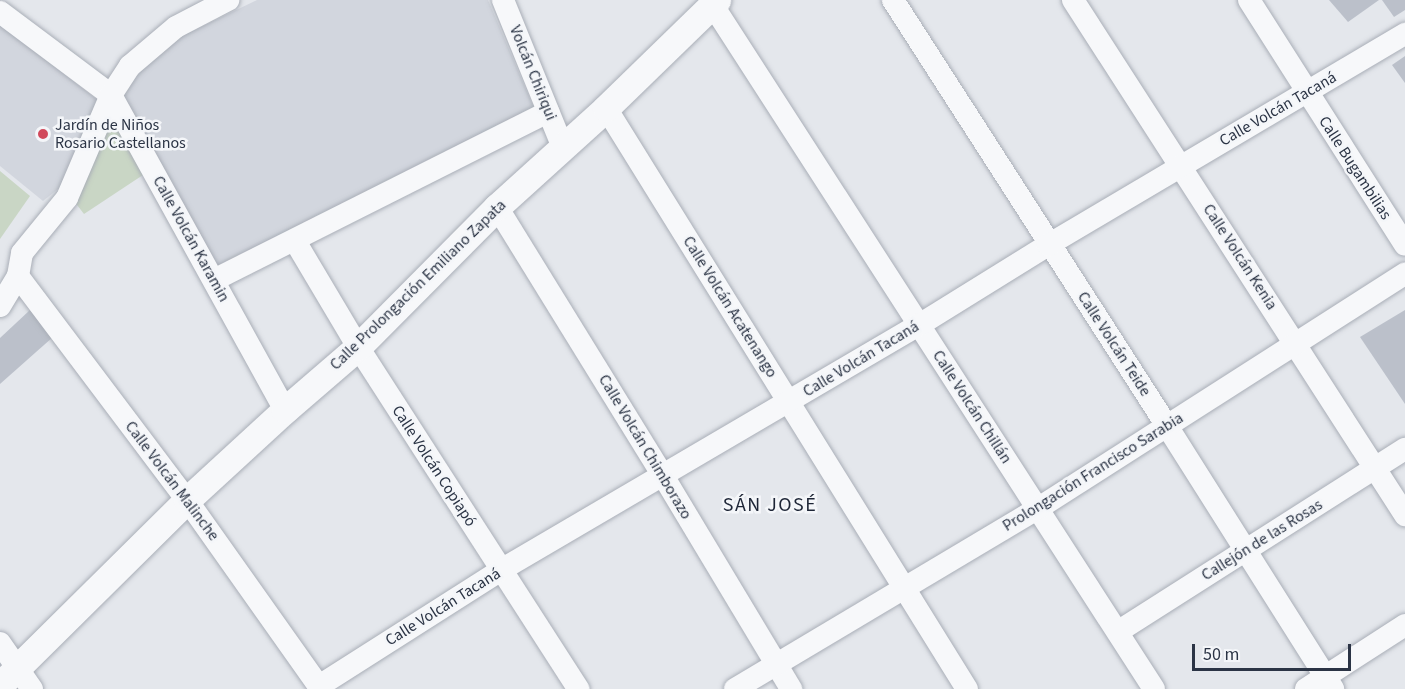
<!DOCTYPE html>
<html>
<head>
<meta charset="utf-8">
<style>
  body { margin:0 }
  #map { position:relative; width:1405px; height:689px; overflow:hidden; background:#e4e7ec; font-family:"Source Sans 3",sans-serif }
  div>[style] { position:absolute }
  [style*='--x'] { left:calc(var(--x)*1px); top:calc(var(--y)*1px); width:calc(var(--w)*1px); rotate:calc(var(--a)*1deg) }
  .built>* { inset:0; background:#d2d6de }
  .green>* { inset:0; background:#c9d6c5 }
  .building>* { inset:0; background:#bbc0ca }
  .roads { filter:drop-shadow(0 0 2px #a9aeb7) drop-shadow(0 0 2px #a9aeb7) }
  .minor>* { height:22px; margin:-11px; padding:0 11px; transform-origin:11px; border-radius:11px; background:#f7f8fa }
  .tertiary>* { height:27px; margin:-13.5px; padding:0 13.5px; transform-origin:13.5px; border-radius:13.5px; background:#f7f8fa }
  .dots>* { width:16px; height:16px; translate:-50% -50%; box-sizing:border-box; border:3px solid #f4f6f9; border-radius:50% }
  span { translate:-50% -50%; white-space:nowrap; text-align:center; line-height:1.15; -webkit-text-stroke:5px #f4f6f9; paint-order:stroke }
  .street-label { font-size:16px; color:#2b3445 }
  .poi-label { font-size:16px; color:#2b3445 }
  .left { translate:0 -50%; text-align:left }
  .quarter-label { font-size:20px; color:#1d2536; letter-spacing:1.5px }
  .scale { position:absolute; left:1192px; top:644px; width:159px; height:27px; box-sizing:border-box; border:3px solid #2b3445; border-top:0; padding-left:8px; font-size:18px; line-height:21px; white-space:nowrap; color:#2b3445; -webkit-text-stroke:4px #f4f6f9; paint-order:stroke }
</style>
</head>
<body>
<div id="map">
  <div class="built">
    <i style="clip-path:polygon(257px 0,488px 0,536px 113px,217px 269px,123px 97px,140px 70px,184px 35px)"></i>
    <i style="clip-path:polygon(0 24px,100px 102px,63px 185px,43px 201px,0 166px)"></i>
  </div>
  <div class="green">
    <i style="clip-path:polygon(111px 114px,146px 173px,84px 214px,74px 201px)"></i>
    <i style="clip-path:polygon(0 171px,30px 196px,0 239px)"></i>
  </div>
  <div class="building">
    <i style="clip-path:polygon(1329px 0,1379px 0,1348px 22px)"></i>
    <i style="clip-path:polygon(1382px 0,1405px 0,1405px 10px,1394px 17px)"></i>
    <i style="clip-path:polygon(1405px 56px,1405px 83px,1392px 65px)"></i>
    <i style="clip-path:polygon(30px 310px,53px 337px,0 384px,0 338px)"></i>
    <i style="clip-path:polygon(1405px 310px,1405px 404px,1360px 337px)"></i>
  </div>
  <div class="roads">
    <div class="minor">
      <i style="--x:503;--y:0;--w:157;--a:67.9"></i>
      <i style="--x:893;--y:0;--w:507;--a:57.25"></i>
      <i style="--x:1167;--y:426;--w:311;--a:57.7"></i>
      <i style="--x:1073;--y:0;--w:613;--a:57.19"></i>
      <i style="--x:1249;--y:0;--w:290;--a:57.5"></i>
      <i style="--x:712;--y:4;--w:815;--a:57.17"></i>
      <i style="--x:0;--y:12;--w:139;--a:36.8"></i>
      <i style="--x:111;--y:95;--w:360;--a:61.1"></i>
      <i style="--x:606;--y:108;--w:684;--a:58.15"></i>
      <i style="--x:497;--y:207;--w:314;--a:58.3"></i>
      <i style="--x:662;--y:474;--w:251;--a:59"></i>
      <i style="--x:295;--y:241;--w:123;--a:59.3"></i>
      <i style="--x:358;--y:347;--w:407;--a:57.2"></i>
      <i style="--x:18;--y:276;--w:281;--a:53"></i>
      <i style="--x:187;--y:500;--w:232;--a:54.7"></i>
      <i style="--x:214;--y:280;--w:374;--a:-26.7"></i>
      <i style="--x:0;--y:306;--w:35;--a:-59"></i>
      <i style="--x:18;--y:276;--w:23;--a:-80"></i>
      <i style="--x:22;--y:253;--w:71;--a:-50.7"></i>
      <i style="--x:67;--y:198;--w:112;--a:-66.9"></i>
      <i style="--x:111;--y:95;--w:35;--a:-57"></i>
      <i style="--x:130;--y:66;--w:60;--a:-40.3"></i>
      <i style="--x:176;--y:27;--w:59;--a:-27.4"></i>
      <i style="--x:1119;--y:631;--w:339;--a:-32.5"></i>
      <i style="--x:0;--y:643;--w:56;--a:55.2"></i>
      <i style="--x:319;--y:686;--w:216;--a:-32.5"></i>
      <i style="--x:501;--y:570;--w:485;--a:-30.4"></i>
      <i style="--x:919;--y:325;--w:152;--a:-31.8"></i>
      <i style="--x:1048;--y:245;--w:415;--a:-30.6"></i>
      <i style="--x:735;--y:689;--w:352;--a:-30.8"></i>
      <i style="--x:1037;--y:509;--w:437;--a:-32.6"></i>
      <i style="--x:1306;--y:689;--w:118;--a:-32.9"></i>
    </div>
    <div class="tertiary">
      <i style="--x:0;--y:685;--w:263;--a:-44.7"></i>
      <i style="--x:187;--y:500;--w:133;--a:-42.6"></i>
      <i style="--x:285;--y:410;--w:96;--a:-40.8"></i>
      <i style="--x:358;--y:347;--w:197;--a:-45.2"></i>
      <i style="--x:497;--y:207;--w:147;--a:-42.2"></i>
      <i style="--x:606;--y:108;--w:155;--a:-44.2"></i>
    </div>
  </div>
  <div class="dots">
    <i style="left:43px;top:134px;background:#d1495b"></i>
  </div>
  <div class="street-label">
    <span style="left:533px;top:73px;rotate:68deg">Volcán Chiriqui</span>
    <span style="left:1278px;top:109px;rotate:-30deg">Calle Volcán Tacaná</span>
    <span style="left:1355px;top:168px;rotate:57deg">Calle Bugambilias</span>
    <span style="left:191px;top:239px;rotate:61deg">Calle Volcán Karamin</span>
    <span style="left:1240px;top:257px;rotate:57deg">Calle Volcán Kenia</span>
    <span style="left:418px;top:285px;rotate:-44deg">Calle Prolongación Emiliano Zapata</span>
    <span style="left:730px;top:307px;rotate:58deg">Calle Volcán Acatenango</span>
    <span style="left:1114px;top:344px;rotate:57deg">Calle Volcán Teide</span>
    <span style="left:861px;top:359px;rotate:-31deg">Calle Volcán Tacaná</span>
    <span style="left:972px;top:407px;rotate:57deg">Calle Volcán Chillán</span>
    <span style="left:645px;top:447px;rotate:59deg">Calle Volcán Chimborazo</span>
    <span style="left:434px;top:466px;rotate:57deg">Calle Volcán Copiapó</span>
    <span style="left:1093px;top:472px;rotate:-32deg">Prolongación Francisco Sarabia</span>
    <span style="left:172px;top:481px;rotate:53deg">Calle Volcán Malinche</span>
    <span style="left:1262px;top:540px;rotate:-32deg">Callejón de las Rosas</span>
    <span style="left:443px;top:607px;rotate:-32deg">Calle Volcán Tacaná</span>
  </div>
  <div class="poi-label">
    <span class="left" style="left:55px;top:134px">Jardín de Niños<br>Rosario Castellanos</span>
  </div>
  <div class="quarter-label">
    <span style="left:770px;top:505px">SÁN JOSÉ</span>
  </div>
  <div class="scale">50 m</div>
</div>
</body>
</html>
